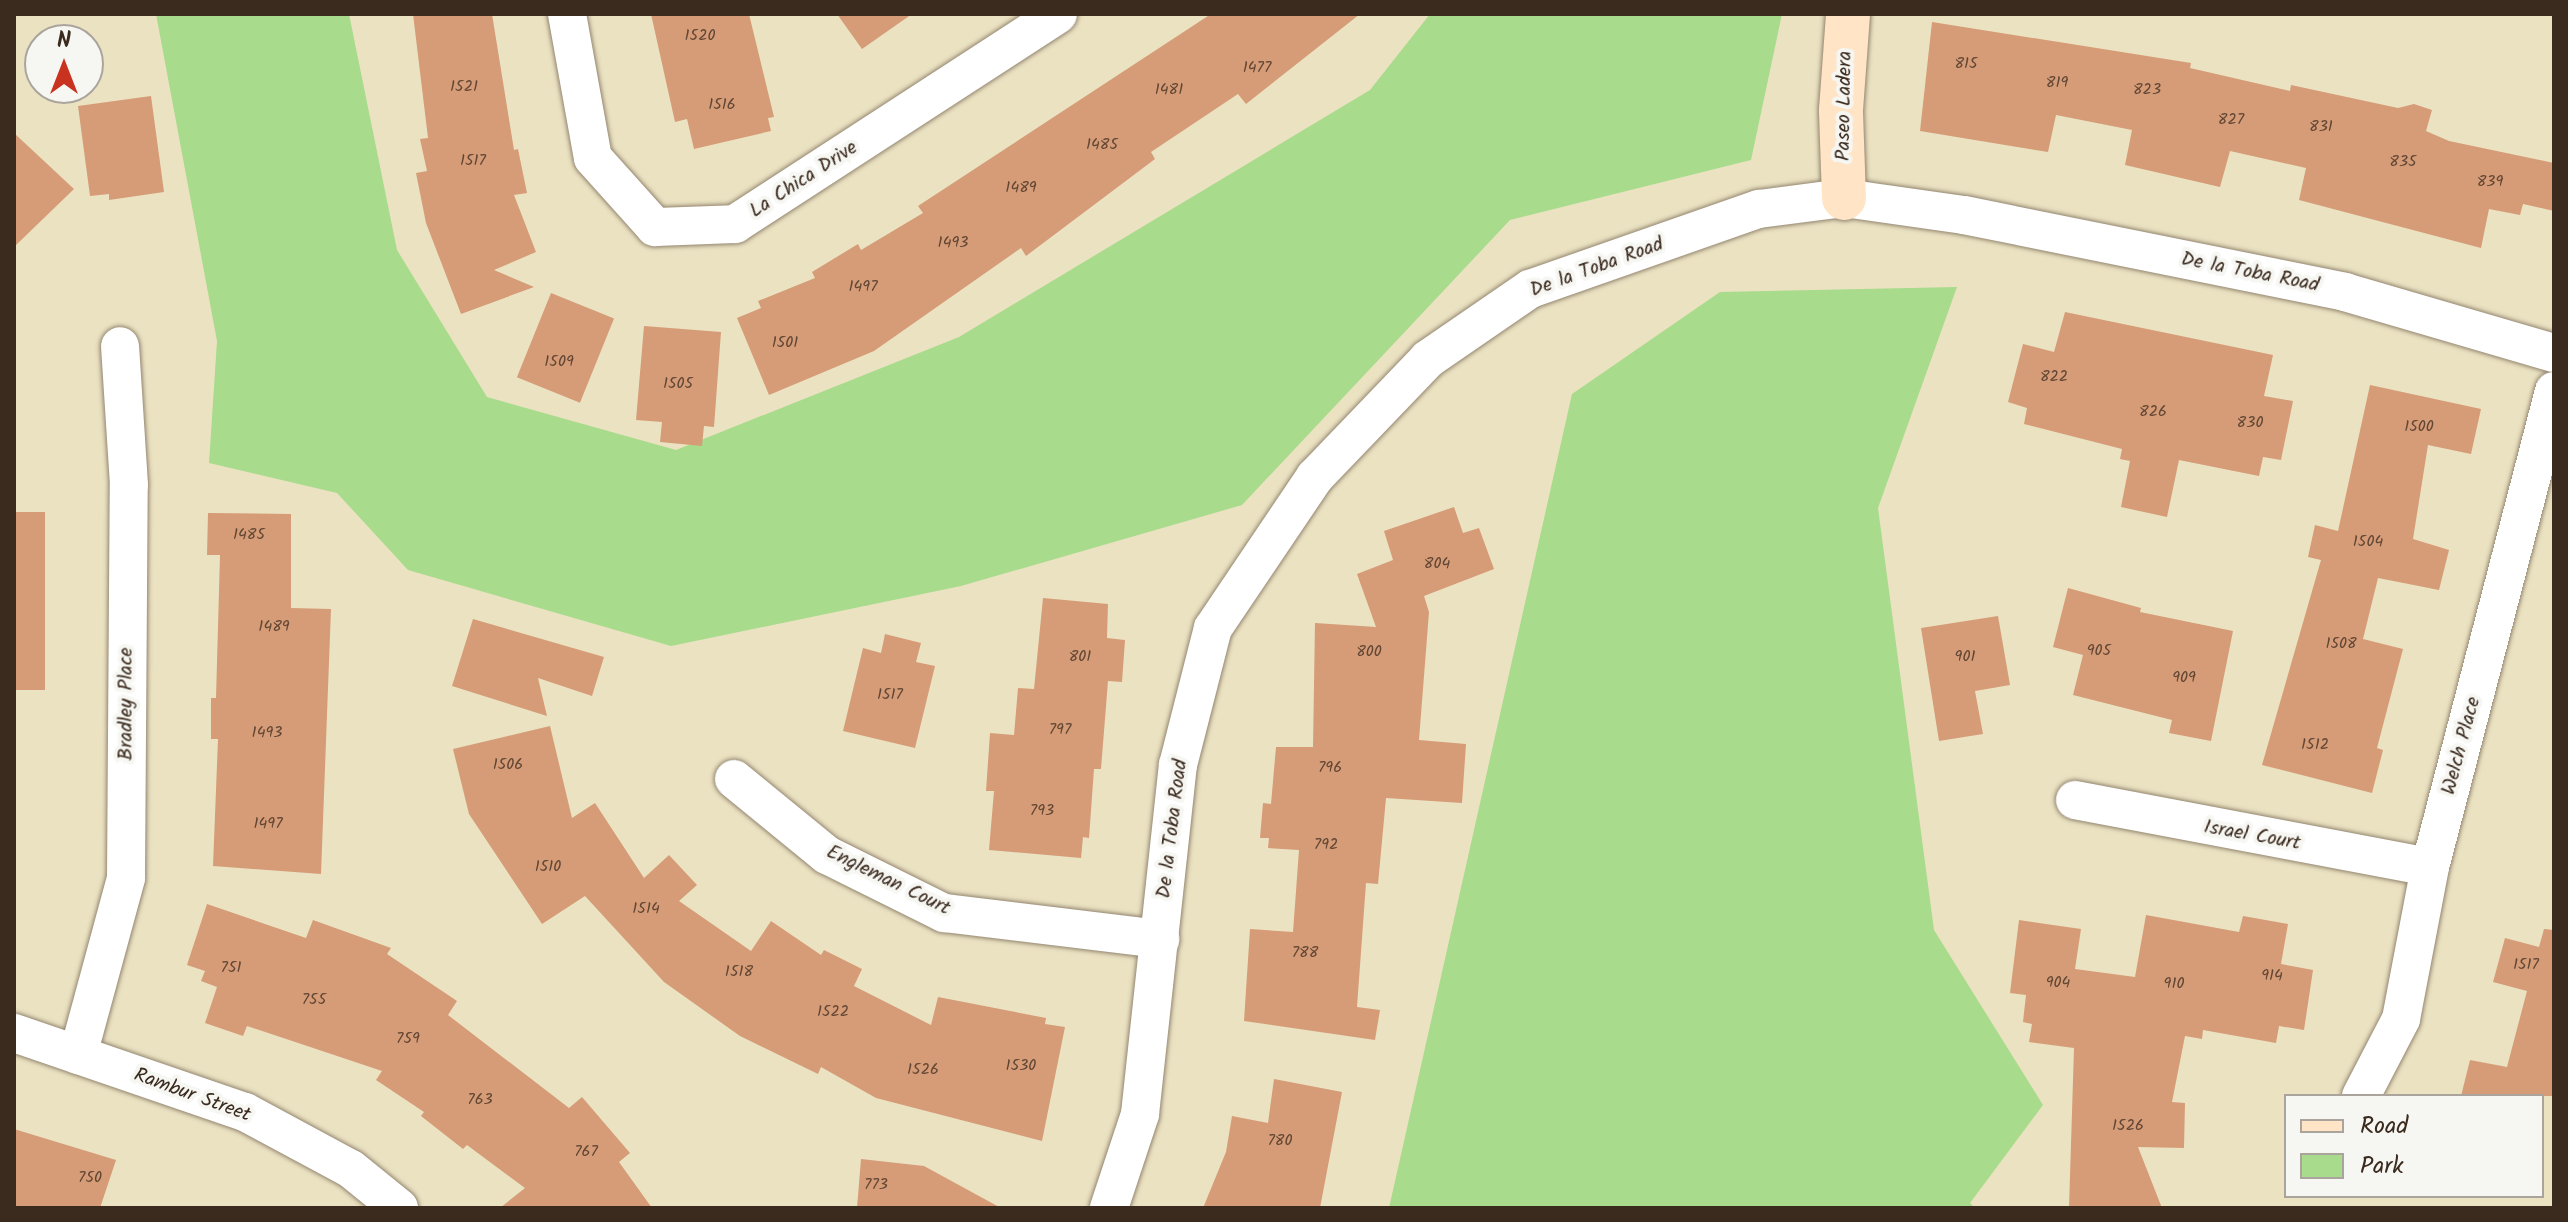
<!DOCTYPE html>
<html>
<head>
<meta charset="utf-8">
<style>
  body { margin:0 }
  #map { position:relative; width:2568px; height:1222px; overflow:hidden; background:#ebe2c2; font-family:Kalam,sans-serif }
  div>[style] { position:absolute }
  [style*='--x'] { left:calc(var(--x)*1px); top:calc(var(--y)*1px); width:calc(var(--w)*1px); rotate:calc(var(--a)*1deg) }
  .green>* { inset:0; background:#a8db8b }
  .building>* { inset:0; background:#d59c77; transform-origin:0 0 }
  .roads { filter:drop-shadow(0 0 2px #938670) drop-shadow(0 0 2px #938670) }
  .street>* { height:38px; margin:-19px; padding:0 19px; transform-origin:19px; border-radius:19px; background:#fff }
  .secondary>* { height:44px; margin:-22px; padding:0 22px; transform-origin:22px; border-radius:22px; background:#ffe4c6 }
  span { translate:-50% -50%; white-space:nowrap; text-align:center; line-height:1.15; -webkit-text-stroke:8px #f6f6f2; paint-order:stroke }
  .number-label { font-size:16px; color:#624634 }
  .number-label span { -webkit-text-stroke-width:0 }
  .street-label { font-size:20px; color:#3b2a1e }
  .frame { position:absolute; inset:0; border:16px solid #3b2a1e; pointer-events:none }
  .legend { position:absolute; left:2284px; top:1094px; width:260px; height:104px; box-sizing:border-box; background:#f6f6f2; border:2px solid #aba49d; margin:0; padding:10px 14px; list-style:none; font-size:24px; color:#3b2a1e }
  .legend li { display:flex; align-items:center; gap:16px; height:40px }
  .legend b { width:40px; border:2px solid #aba49d }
  .north { position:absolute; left:24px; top:24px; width:80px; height:80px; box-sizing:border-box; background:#f6f6f2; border:2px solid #aba49d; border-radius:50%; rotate:0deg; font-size:22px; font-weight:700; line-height:32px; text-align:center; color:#3b2a1e }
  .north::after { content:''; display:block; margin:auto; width:28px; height:36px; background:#c8321e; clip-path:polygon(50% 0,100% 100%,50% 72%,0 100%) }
</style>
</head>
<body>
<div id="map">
  <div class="green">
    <i style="clip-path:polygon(156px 14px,349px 14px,397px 250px,487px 397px,676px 450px,959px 337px,1370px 90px,1430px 14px,1782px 14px,1751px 160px,1510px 220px,1242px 505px,961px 586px,671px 646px,408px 570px,337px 493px,209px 463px,217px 341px)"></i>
    <i style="clip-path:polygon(1957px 287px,1878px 508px,1934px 930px,2043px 1105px,1970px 1203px,1975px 1208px,1389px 1208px,1572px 394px,1720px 292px)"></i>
  </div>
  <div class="building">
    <i style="clip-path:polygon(413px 14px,492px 14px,514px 150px,518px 149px,527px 193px,514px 195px,536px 252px,494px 270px,534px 287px,461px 314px,426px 223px,416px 173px,427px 171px,420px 139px,428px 138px)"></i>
    <i style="clip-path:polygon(651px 14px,749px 14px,774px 117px,768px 118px,771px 131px,694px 149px,687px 119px,675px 122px)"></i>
    <i style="clip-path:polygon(837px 14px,912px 14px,862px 49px)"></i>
    <i style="clip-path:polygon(1211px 14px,1360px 14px,1246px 104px,1238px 94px,1151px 152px,1155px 159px,1026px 256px,1021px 248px,874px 351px,769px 395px,737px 318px,761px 308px,758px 301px,815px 278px,812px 272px,858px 244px,861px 250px,923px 213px,918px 206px)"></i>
    <i style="clip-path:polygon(1932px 22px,2191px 63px,2190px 68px,2290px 91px,2291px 85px,2398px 108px,2414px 104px,2432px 110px,2426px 131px,2449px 141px,2554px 163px,2554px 211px,2523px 204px,2520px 215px,2489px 209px,2481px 248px,2299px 200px,2306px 168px,2230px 151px,2220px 187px,2125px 165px,2132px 130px,2056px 115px,2048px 152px,1920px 131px)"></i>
    <i style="clip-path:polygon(151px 96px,164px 192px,109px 200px,109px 194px,90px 196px,78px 106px)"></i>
    <i style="clip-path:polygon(14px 133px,74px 189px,14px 247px)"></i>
    <i style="left:551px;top:293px;width:68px;height:91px;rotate:22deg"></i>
    <i style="clip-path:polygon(2065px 312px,2273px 355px,2264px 396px,2293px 401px,2281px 460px,2263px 457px,2259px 476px,2179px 460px,2167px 517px,2121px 507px,2130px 461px,2120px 459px,2122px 449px,2024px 424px,2027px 408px,2008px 402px,2023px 344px,2054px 352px)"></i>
    <i style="clip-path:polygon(644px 326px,721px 332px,714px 427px,704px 426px,702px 446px,660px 442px,662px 422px,636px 420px)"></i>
    <i style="clip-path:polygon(2370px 385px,2481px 409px,2471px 454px,2428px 445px,2413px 539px,2449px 550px,2439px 590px,2378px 578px,2363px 639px,2403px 649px,2377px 748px,2383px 750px,2372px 793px,2262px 765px,2321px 560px,2308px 557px,2315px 525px,2338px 531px)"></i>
    <i style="clip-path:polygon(1454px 507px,1463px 533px,1479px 528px,1494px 569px,1424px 596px,1429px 612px,1419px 740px,1466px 744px,1462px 803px,1386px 798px,1378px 884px,1366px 883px,1357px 1007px,1380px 1010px,1375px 1040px,1244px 1021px,1250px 929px,1293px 932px,1299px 850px,1268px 848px,1269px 838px,1260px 838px,1263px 803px,1271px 804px,1276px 747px,1313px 747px,1315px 623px,1376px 627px,1357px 574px,1393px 560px,1384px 531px)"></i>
    <i style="left:14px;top:512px;width:31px;height:178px"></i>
    <i style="clip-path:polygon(208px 513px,291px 514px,291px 608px,331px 609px,321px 874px,213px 866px,218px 739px,211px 739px,211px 698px,216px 698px,220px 555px,207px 555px)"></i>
    <i style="clip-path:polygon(2068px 588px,2141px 608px,2140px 612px,2233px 631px,2211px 741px,2169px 733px,2172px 720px,2073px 695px,2083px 655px,2053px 647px)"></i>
    <i style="clip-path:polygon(1043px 598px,1108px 604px,1107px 638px,1125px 640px,1122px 682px,1108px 681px,1101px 769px,1094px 769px,1089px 838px,1083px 837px,1081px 858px,989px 850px,994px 791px,986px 791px,990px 733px,1014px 735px,1018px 688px,1034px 689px)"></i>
    <i style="clip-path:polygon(1998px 616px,2010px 685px,1975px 691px,1983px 734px,1939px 741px,1921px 628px)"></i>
    <i style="clip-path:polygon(473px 619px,604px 657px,592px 696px,538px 678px,547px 716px,452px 686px)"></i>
    <i style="clip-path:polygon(885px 634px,921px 643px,916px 662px,935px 666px,915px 748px,843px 731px,863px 648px,881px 653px)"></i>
    <i style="clip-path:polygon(550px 726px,572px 818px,595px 803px,644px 878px,669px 855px,697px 885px,679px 901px,751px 951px,771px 921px,821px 955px,824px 950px,862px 969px,854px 986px,931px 1025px,938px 997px,1046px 1018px,1045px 1024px,1065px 1027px,1042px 1141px,876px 1098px,821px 1067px,818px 1074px,740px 1036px,664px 982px,585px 896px,542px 924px,469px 814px,453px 749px)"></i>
    <i style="clip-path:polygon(207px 904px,306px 938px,313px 920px,391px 948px,387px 954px,457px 1001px,448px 1015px,569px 1108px,582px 1097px,630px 1153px,619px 1162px,652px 1208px,500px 1208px,525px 1188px,467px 1145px,463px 1149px,421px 1116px,424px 1112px,376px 1080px,382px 1071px,247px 1026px,243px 1036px,205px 1023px,217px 987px,201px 981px,205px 971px,187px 965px)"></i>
    <i style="clip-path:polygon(2146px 915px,2239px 932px,2243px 916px,2288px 924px,2281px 964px,2313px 970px,2304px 1030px,2279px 1026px,2276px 1043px,2203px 1030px,2202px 1039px,2185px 1036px,2172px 1102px,2185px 1103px,2184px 1148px,2138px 1147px,2162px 1208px,2069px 1208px,2074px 1048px,2029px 1042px,2032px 1024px,2023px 1022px,2026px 995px,2010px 993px,2019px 920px,2081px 929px,2075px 969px,2135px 977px)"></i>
    <i style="clip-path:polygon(2544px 929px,2554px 930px,2554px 1096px,2461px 1096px,2470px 1060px,2507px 1067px,2527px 991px,2493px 982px,2505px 938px,2539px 947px)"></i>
    <i style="clip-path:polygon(1274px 1079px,1342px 1092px,1320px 1208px,1203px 1208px,1226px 1152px,1232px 1116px,1268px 1123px)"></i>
    <i style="clip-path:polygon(14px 1129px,116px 1160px,100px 1208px,14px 1208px)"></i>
    <i style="clip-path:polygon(861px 1159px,924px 1166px,1001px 1208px,857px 1208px)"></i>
  </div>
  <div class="roads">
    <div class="street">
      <i style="--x:567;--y:14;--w:146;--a:79.8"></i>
      <i style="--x:593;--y:158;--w:93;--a:48.1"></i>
      <i style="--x:655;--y:227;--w:80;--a:-2.1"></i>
      <i style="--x:735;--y:224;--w:385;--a:-33"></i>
      <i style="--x:734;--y:779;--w:120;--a:39.3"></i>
      <i style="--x:827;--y:855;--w:131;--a:26.4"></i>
      <i style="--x:944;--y:913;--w:218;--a:6.9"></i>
      <i style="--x:2075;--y:800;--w:361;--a:10.7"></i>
      <i style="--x:14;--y:1033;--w:244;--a:18.9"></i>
      <i style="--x:245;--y:1112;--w:120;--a:28.3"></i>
      <i style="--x:351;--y:1169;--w:62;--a:39.1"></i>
      <i style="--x:78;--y:1055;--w:183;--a:-74.8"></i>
      <i style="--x:126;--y:878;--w:393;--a:-89.6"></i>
      <i style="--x:129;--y:485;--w:139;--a:-93.7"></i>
      <i style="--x:2361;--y:1096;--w:87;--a:-62.5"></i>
      <i style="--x:2401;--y:1019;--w:155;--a:-79.2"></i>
      <i style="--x:2430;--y:867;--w:492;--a:-75.4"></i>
      <i style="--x:1109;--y:1208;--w:99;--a:-71.7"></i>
      <i style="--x:1140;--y:1114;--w:351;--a:-83.8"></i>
      <i style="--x:1178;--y:765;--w:141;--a:-75.7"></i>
      <i style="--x:1213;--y:628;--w:182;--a:-56"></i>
      <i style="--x:1315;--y:477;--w:163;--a:-46.2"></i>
      <i style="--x:1428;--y:359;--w:124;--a:-34.5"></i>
      <i style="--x:1530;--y:289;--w:243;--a:-19.3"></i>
      <i style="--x:1759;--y:209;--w:86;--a:-7.4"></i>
      <i style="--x:1844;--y:198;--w:121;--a:8.1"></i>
      <i style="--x:1964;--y:215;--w:389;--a:11.4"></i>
      <i style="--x:2345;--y:292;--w:218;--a:16.3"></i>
    </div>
    <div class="secondary">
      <i style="--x:1844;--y:198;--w:88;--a:-92"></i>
      <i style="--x:1841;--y:110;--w:96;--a:-85.8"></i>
    </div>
  </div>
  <div class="number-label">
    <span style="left:700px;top:36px">1520</span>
    <span style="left:1966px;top:64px">815</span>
    <span style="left:1257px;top:68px">1477</span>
    <span style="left:2057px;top:83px">819</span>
    <span style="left:464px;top:87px">1521</span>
    <span style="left:1169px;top:90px">1481</span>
    <span style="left:2147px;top:90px">823</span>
    <span style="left:722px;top:105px">1516</span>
    <span style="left:2231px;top:120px">827</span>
    <span style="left:2321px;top:127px">831</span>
    <span style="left:1102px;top:145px">1485</span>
    <span style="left:473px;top:161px">1517</span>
    <span style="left:2403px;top:162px">835</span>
    <span style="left:2490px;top:182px">839</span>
    <span style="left:1021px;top:188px">1489</span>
    <span style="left:953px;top:243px">1493</span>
    <span style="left:863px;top:287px">1497</span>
    <span style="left:785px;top:343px">1501</span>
    <span style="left:559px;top:362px">1509</span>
    <span style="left:2054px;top:377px">822</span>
    <span style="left:678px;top:384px">1505</span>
    <span style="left:2153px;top:412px">826</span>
    <span style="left:2250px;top:423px">830</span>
    <span style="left:2419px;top:427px">1500</span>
    <span style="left:249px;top:535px">1485</span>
    <span style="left:2368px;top:542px">1504</span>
    <span style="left:1437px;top:564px">804</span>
    <span style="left:274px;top:627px">1489</span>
    <span style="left:2341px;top:644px">1508</span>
    <span style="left:2099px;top:651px">905</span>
    <span style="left:1369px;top:652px">800</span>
    <span style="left:1080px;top:657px">801</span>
    <span style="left:1965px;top:657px">901</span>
    <span style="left:2184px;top:678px">909</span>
    <span style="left:890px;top:695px">1517</span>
    <span style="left:1060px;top:730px">797</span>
    <span style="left:267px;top:733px">1493</span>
    <span style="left:2315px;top:745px">1512</span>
    <span style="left:508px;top:765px">1506</span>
    <span style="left:1330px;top:768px">796</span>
    <span style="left:1042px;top:811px">793</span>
    <span style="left:268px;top:824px">1497</span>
    <span style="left:1326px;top:845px">792</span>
    <span style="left:548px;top:867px">1510</span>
    <span style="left:646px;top:909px">1514</span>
    <span style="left:1305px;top:953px">788</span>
    <span style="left:2526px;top:965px">1517</span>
    <span style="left:231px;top:968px">751</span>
    <span style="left:739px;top:972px">1518</span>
    <span style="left:2272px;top:976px">914</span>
    <span style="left:2058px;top:983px">904</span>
    <span style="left:2174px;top:984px">910</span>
    <span style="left:314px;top:1000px">755</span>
    <span style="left:833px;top:1012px">1522</span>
    <span style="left:408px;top:1039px">759</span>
    <span style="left:1021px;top:1066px">1530</span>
    <span style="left:923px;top:1070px">1526</span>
    <span style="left:480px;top:1100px">763</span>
    <span style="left:2128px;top:1126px">1526</span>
    <span style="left:1280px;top:1141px">780</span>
    <span style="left:586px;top:1152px">767</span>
    <span style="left:90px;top:1178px">750</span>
    <span style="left:876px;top:1185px">773</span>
  </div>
  <div class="street-label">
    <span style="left:1845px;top:106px;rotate:-89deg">Paseo Ladera</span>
    <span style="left:804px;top:180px;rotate:-33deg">La Chica Drive</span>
    <span style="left:1597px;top:268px;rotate:-20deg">De la Toba Road</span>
    <span style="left:2250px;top:273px;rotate:11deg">De la Toba Road</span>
    <span style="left:127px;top:704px;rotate:-90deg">Bradley Place</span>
    <span style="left:2462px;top:746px;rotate:-75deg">Welch Place</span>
    <span style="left:1173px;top:829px;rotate:-83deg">De la Toba Road</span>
    <span style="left:2252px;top:836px;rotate:10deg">Israel Court</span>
    <span style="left:888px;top:881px;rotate:26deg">Engleman Court</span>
    <span style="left:192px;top:1096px;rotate:20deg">Rambur Street</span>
  </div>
  <div class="frame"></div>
  <ul class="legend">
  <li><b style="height:10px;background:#ffe4c6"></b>Road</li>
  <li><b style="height:22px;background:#a8db8b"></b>Park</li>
  </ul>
  <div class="north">N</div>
</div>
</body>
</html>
